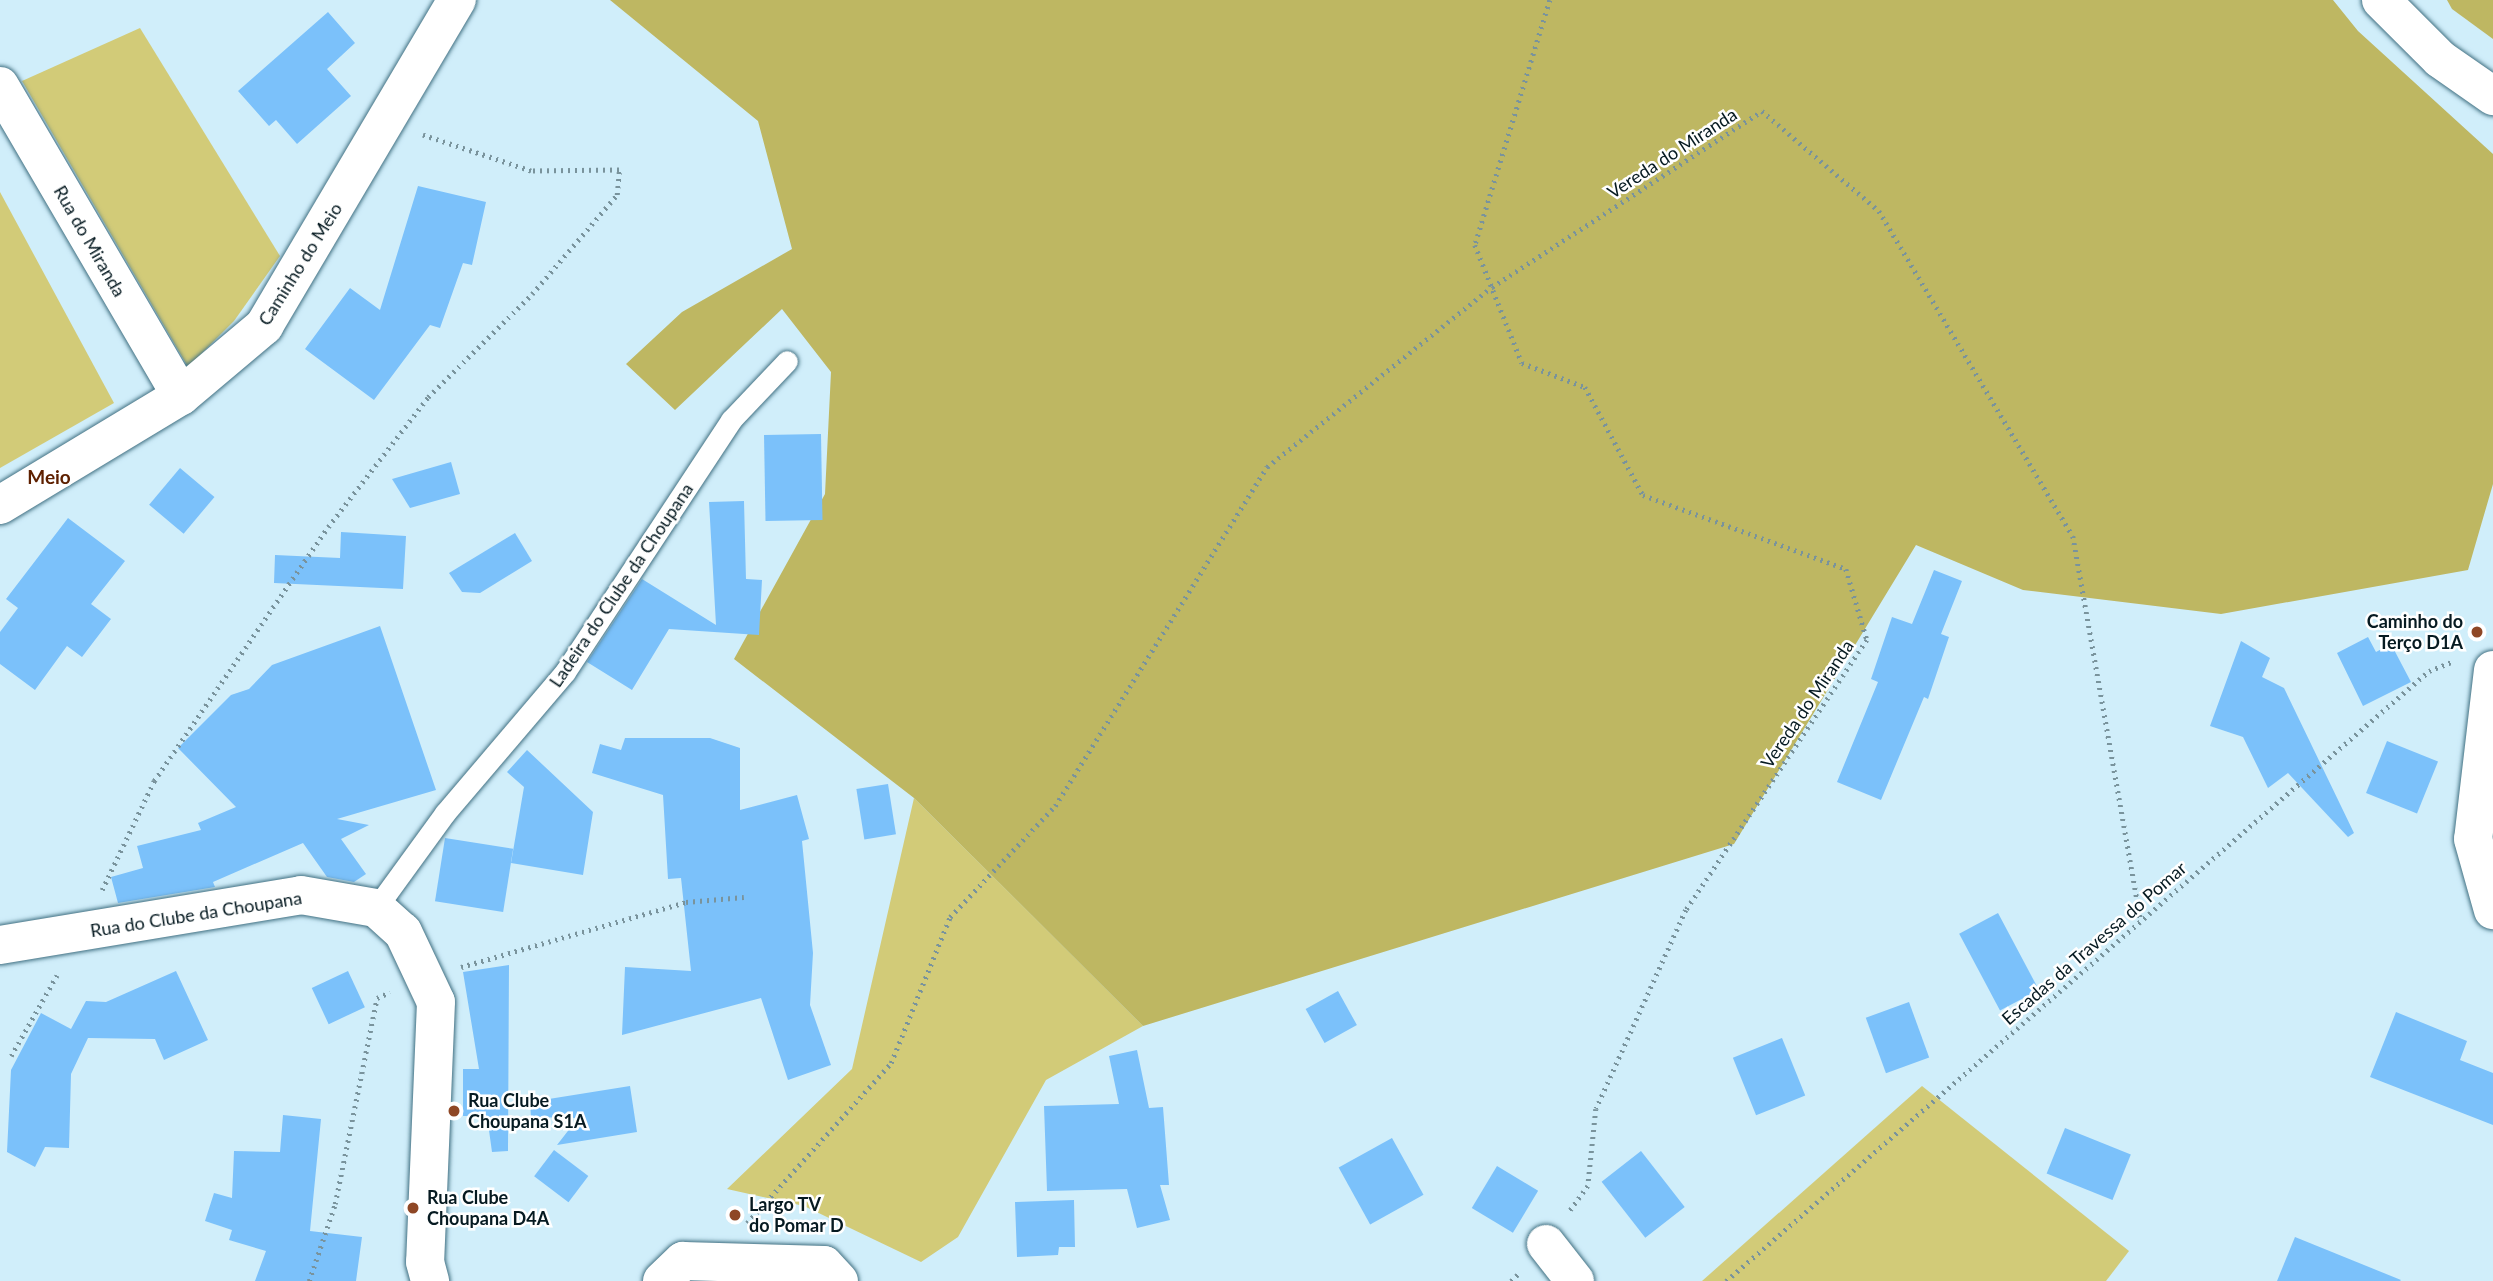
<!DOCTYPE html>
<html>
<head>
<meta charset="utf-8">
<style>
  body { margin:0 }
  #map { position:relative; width:2493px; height:1281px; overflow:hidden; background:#d0eefa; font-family:Lato,sans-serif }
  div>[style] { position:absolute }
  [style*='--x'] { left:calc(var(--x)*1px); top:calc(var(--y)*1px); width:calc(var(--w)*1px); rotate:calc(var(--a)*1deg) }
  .green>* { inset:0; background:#d2cb78 }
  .forest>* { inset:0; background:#beb762 }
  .building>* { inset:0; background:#7bc1fa; transform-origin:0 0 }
  .path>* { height:4.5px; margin-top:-2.25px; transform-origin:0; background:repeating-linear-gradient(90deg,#79939c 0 2px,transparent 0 7px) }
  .roads { filter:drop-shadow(0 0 2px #417082) drop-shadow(0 0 2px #417082) }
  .lane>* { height:21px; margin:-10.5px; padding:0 10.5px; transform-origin:10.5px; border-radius:10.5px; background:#fff }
  .street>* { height:38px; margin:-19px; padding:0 19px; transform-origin:19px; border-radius:19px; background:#fff }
  .dots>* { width:19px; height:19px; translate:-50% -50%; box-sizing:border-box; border:4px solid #fff; border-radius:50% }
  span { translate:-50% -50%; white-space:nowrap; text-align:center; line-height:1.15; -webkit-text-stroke:5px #fff; paint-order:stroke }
  .street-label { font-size:18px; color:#061a21 }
  .poi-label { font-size:18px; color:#061a21; font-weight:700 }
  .right { translate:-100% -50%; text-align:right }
  .left { translate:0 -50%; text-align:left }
  .neighbourhood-label { font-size:19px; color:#5e2000; font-weight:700 }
</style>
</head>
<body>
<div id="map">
  <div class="green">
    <i style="clip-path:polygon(140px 28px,280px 256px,234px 321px,188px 367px,22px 81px)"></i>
    <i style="clip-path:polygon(0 192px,114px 403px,0 468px)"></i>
    <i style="clip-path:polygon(914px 798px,1143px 1026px,1046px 1080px,958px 1237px,921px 1262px,804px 1206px,727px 1189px,852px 1069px)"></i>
    <i style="clip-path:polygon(1922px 1086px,2129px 1251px,2106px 1281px,1702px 1281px)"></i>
  </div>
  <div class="forest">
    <i style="clip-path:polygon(610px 0,2333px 0,2358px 31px,2493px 154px,2493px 484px,2468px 570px,2221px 614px,2023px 590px,1916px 545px,1734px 844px,1143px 1026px,914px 798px,734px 659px,825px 494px,831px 372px,782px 309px,675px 410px,626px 364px,682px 312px,792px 249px,758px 121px)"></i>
    <i style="clip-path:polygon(2447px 0,2493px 0,2493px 39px,2452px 9px)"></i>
  </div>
  <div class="building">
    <i style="clip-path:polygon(328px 12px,355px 43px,327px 69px,351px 96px,297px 144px,276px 120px,269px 126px,238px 91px)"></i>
    <i style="clip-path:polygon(418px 186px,486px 202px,472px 265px,463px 263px,440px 328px,430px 325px,374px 400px,305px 349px,350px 288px,380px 310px)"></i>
    <i style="left:821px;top:434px;width:86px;height:57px;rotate:89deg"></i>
    <i style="clip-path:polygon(451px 462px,460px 494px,410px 508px,392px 479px)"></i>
    <i style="left:180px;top:468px;width:45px;height:48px;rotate:40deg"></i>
    <i style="clip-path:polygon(744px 501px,746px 579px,762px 580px,759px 635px,669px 629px,632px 690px,587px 662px,642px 579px,716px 625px,709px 502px)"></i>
    <i style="clip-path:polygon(68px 518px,125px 561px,91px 604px,111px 619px,82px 657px,67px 646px,35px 690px,0 664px,0 632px,18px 608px,6px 599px)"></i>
    <i style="clip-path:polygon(341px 532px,406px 536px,403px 589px,274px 583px,275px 555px,340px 558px)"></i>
    <i style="clip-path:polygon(515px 533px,532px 561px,480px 593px,462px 592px,449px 573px)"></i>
    <i style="clip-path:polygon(1934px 570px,1962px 581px,1941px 634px,1949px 637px,1928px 699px,1924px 697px,1881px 800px,1837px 782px,1878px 682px,1871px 679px,1892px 617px,1912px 624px)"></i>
    <i style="clip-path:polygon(380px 626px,436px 790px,337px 819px,369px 825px,341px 839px,366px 874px,354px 882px,327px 877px,303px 843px,213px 882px,215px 887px,118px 903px,111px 877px,143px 868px,137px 846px,201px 830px,198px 823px,236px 807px,178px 748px,231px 695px,249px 689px,272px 665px)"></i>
    <i style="clip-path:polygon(2368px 637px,2376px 652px,2391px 644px,2411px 682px,2363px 706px,2337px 653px)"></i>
    <i style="clip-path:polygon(2241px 641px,2270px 658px,2262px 677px,2284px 688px,2354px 833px,2348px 837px,2288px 773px,2268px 788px,2243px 737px,2210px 726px)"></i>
    <i style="clip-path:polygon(625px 738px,710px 738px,740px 748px,740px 810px,797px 795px,809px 839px,802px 841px,813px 953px,810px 1005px,831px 1065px,788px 1080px,761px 998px,622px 1035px,625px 967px,691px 971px,681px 878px,668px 879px,663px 795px,592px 773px,600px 744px,621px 750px)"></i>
    <i style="left:2387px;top:741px;width:55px;height:56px;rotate:22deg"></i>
    <i style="clip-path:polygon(527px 750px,593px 812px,583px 875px,511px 863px,524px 787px,507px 772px)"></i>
    <i style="left:888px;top:784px;width:51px;height:32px;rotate:81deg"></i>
    <i style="left:445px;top:838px;width:69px;height:64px;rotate:9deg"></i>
    <i style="left:1998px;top:913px;width:87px;height:44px;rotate:62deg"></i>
    <i style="clip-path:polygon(509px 965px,508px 1151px,492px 1152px,487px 1116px,463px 1116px,463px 1069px,479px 1069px,463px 972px)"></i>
    <i style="clip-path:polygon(176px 971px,208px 1040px,164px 1060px,155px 1039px,88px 1038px,71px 1074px,69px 1148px,45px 1147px,35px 1167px,7px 1152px,11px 1070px,41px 1013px,71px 1029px,86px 1001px,106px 1002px)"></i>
    <i style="left:348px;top:971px;width:40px;height:40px;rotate:65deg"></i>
    <i style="left:1338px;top:991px;width:39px;height:37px;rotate:61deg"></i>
    <i style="left:1909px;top:1002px;width:59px;height:46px;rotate:70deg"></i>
    <i style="clip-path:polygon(2396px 1012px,2467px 1041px,2460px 1060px,2493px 1073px,2493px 1125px,2370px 1077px)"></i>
    <i style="left:1782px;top:1038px;width:62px;height:53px;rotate:68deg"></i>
    <i style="clip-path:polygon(1137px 1050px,1149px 1108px,1163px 1107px,1169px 1185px,1160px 1185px,1170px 1220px,1137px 1228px,1127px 1189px,1047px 1191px,1044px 1106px,1119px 1104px,1109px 1056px)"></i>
    <i style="clip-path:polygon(630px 1086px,637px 1132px,557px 1145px,578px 1118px,531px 1117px,530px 1102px)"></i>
    <i style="clip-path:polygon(283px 1115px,321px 1119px,310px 1231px,362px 1237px,356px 1281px,255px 1281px,266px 1251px,229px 1240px,232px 1230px,205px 1221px,214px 1193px,232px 1198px,234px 1151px,280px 1152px)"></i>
    <i style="left:2065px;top:1128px;width:71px;height:49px;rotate:22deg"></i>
    <i style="left:1392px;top:1138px;width:65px;height:61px;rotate:61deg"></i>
    <i style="left:554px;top:1150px;width:43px;height:33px;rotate:37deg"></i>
    <i style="left:1641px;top:1151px;width:71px;height:50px;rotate:52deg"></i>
    <i style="left:1497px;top:1166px;width:48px;height:49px;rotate:31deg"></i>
    <i style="clip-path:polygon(1074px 1200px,1075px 1247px,1059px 1247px,1058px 1255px,1017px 1257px,1015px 1202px)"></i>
    <i style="clip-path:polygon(2295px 1237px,2401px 1280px,2400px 1281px,2277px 1281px)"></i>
  </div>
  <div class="path">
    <i style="--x:1550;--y:0;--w:256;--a:107"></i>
    <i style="--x:1475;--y:245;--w:127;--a:68.3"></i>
    <i style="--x:1522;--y:363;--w:67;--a:20.9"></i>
    <i style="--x:1585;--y:387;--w:123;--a:61.8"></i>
    <i style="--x:1643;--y:495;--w:216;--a:20"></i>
    <i style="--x:1846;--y:569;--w:74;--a:73.5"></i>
    <i style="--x:1867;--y:640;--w:325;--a:123.8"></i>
    <i style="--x:1686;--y:910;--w:218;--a:114.3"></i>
    <i style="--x:1596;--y:1109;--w:77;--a:95.9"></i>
    <i style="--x:1588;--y:1186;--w:34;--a:126"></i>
    <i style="--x:102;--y:890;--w:121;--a:-64.5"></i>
    <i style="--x:154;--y:781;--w:308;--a:-55.6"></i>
    <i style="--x:328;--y:527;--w:164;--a:-52.4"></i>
    <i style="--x:428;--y:397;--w:146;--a:-44.7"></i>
    <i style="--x:532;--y:294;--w:130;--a:-49.4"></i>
    <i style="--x:617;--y:195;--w:25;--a:-85"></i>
    <i style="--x:619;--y:170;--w:88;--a:179.3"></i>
    <i style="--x:531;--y:171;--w:114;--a:-161.6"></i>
    <i style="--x:461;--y:967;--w:234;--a:-16.1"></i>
    <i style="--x:686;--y:902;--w:58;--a:-4.9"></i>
    <i style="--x:11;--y:1056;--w:93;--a:-60.4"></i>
    <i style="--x:747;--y:1223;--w:215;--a:-48"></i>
    <i style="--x:891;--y:1063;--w:157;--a:-68"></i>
    <i style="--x:950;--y:917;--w:153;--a:-46.6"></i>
    <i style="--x:1055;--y:806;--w:400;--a:-58"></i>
    <i style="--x:1267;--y:467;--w:288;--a:-38.7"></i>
    <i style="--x:1492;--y:287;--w:322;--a:-33.1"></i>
    <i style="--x:1762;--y:111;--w:154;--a:40.5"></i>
    <i style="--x:1879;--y:211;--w:378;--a:59.2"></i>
    <i style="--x:2073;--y:536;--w:391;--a:80"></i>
    <i style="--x:309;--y:1281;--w:81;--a:-71.3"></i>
    <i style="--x:335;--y:1204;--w:210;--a:-78.5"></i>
    <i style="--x:377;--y:998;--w:14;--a:-25"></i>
    <i style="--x:1511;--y:1281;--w:13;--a:-45"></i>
    <i style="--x:1726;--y:1281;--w:931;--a:-40.95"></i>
    <i style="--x:2429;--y:671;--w:27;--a:-22"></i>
  </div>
  <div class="roads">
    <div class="lane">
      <i style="--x:376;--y:908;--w:117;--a:-54"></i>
      <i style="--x:445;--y:813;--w:185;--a:-49.6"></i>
      <i style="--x:565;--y:672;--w:302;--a:-56.6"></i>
      <i style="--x:731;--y:420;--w:81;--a:-46.5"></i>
    </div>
    <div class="street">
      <i style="--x:2381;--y:0;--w:83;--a:45"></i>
      <i style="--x:2440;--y:59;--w:65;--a:34.9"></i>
      <i style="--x:0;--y:86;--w:359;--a:59.7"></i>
      <i style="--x:0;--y:505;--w:211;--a:-31.1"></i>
      <i style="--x:181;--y:396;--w:109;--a:-40.1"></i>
      <i style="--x:264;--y:326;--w:379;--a:-59.4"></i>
      <i style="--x:2493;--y:670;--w:170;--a:96.7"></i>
      <i style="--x:2473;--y:839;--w:74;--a:74.3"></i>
      <i style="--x:0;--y:945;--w:305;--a:-9.4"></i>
      <i style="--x:301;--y:895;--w:76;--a:9.8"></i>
      <i style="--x:376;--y:908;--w:36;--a:42"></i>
      <i style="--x:403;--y:932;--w:77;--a:64.8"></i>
      <i style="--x:436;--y:1002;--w:260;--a:92.4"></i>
      <i style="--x:425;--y:1262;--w:20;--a:75"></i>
      <i style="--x:1546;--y:1244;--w:47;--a:51.9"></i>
      <i style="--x:662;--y:1281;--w:29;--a:-44"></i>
      <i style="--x:683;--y:1261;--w:141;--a:1.6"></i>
      <i style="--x:824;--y:1265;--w:22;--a:47"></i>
    </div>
  </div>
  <div class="dots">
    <i style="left:2477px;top:632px;background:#8e4725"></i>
    <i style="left:454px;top:1111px;background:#8e4725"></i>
    <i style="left:413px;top:1208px;background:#8e4725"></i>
    <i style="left:735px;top:1215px;background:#8e4725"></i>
  </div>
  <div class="street-label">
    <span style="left:1672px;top:153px;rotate:-33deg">Vereda do Miranda</span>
    <span style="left:90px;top:241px;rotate:60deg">Rua do Miranda</span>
    <span style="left:300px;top:264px;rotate:-58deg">Caminho do Meio</span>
    <span style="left:621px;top:585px;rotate:-56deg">Ladeira do Clube da Choupana</span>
    <span style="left:1807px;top:704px;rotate:-56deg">Vereda do Miranda</span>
    <span style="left:196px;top:914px;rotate:-9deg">Rua do Clube da Choupana</span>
    <span style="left:2094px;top:943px;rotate:-41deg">Escadas da Travessa do Pomar</span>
  </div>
  <div class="poi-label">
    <span class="right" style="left:2463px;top:632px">Caminho do<br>Terço D1A</span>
    <span class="left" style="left:468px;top:1111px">Rua Clube<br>Choupana S1A</span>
    <span class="left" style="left:427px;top:1208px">Rua Clube<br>Choupana D4A</span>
    <span class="left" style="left:749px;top:1215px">Largo TV<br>do Pomar D</span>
  </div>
  <div class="neighbourhood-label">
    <span style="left:49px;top:477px">Meio</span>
  </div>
</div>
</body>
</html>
